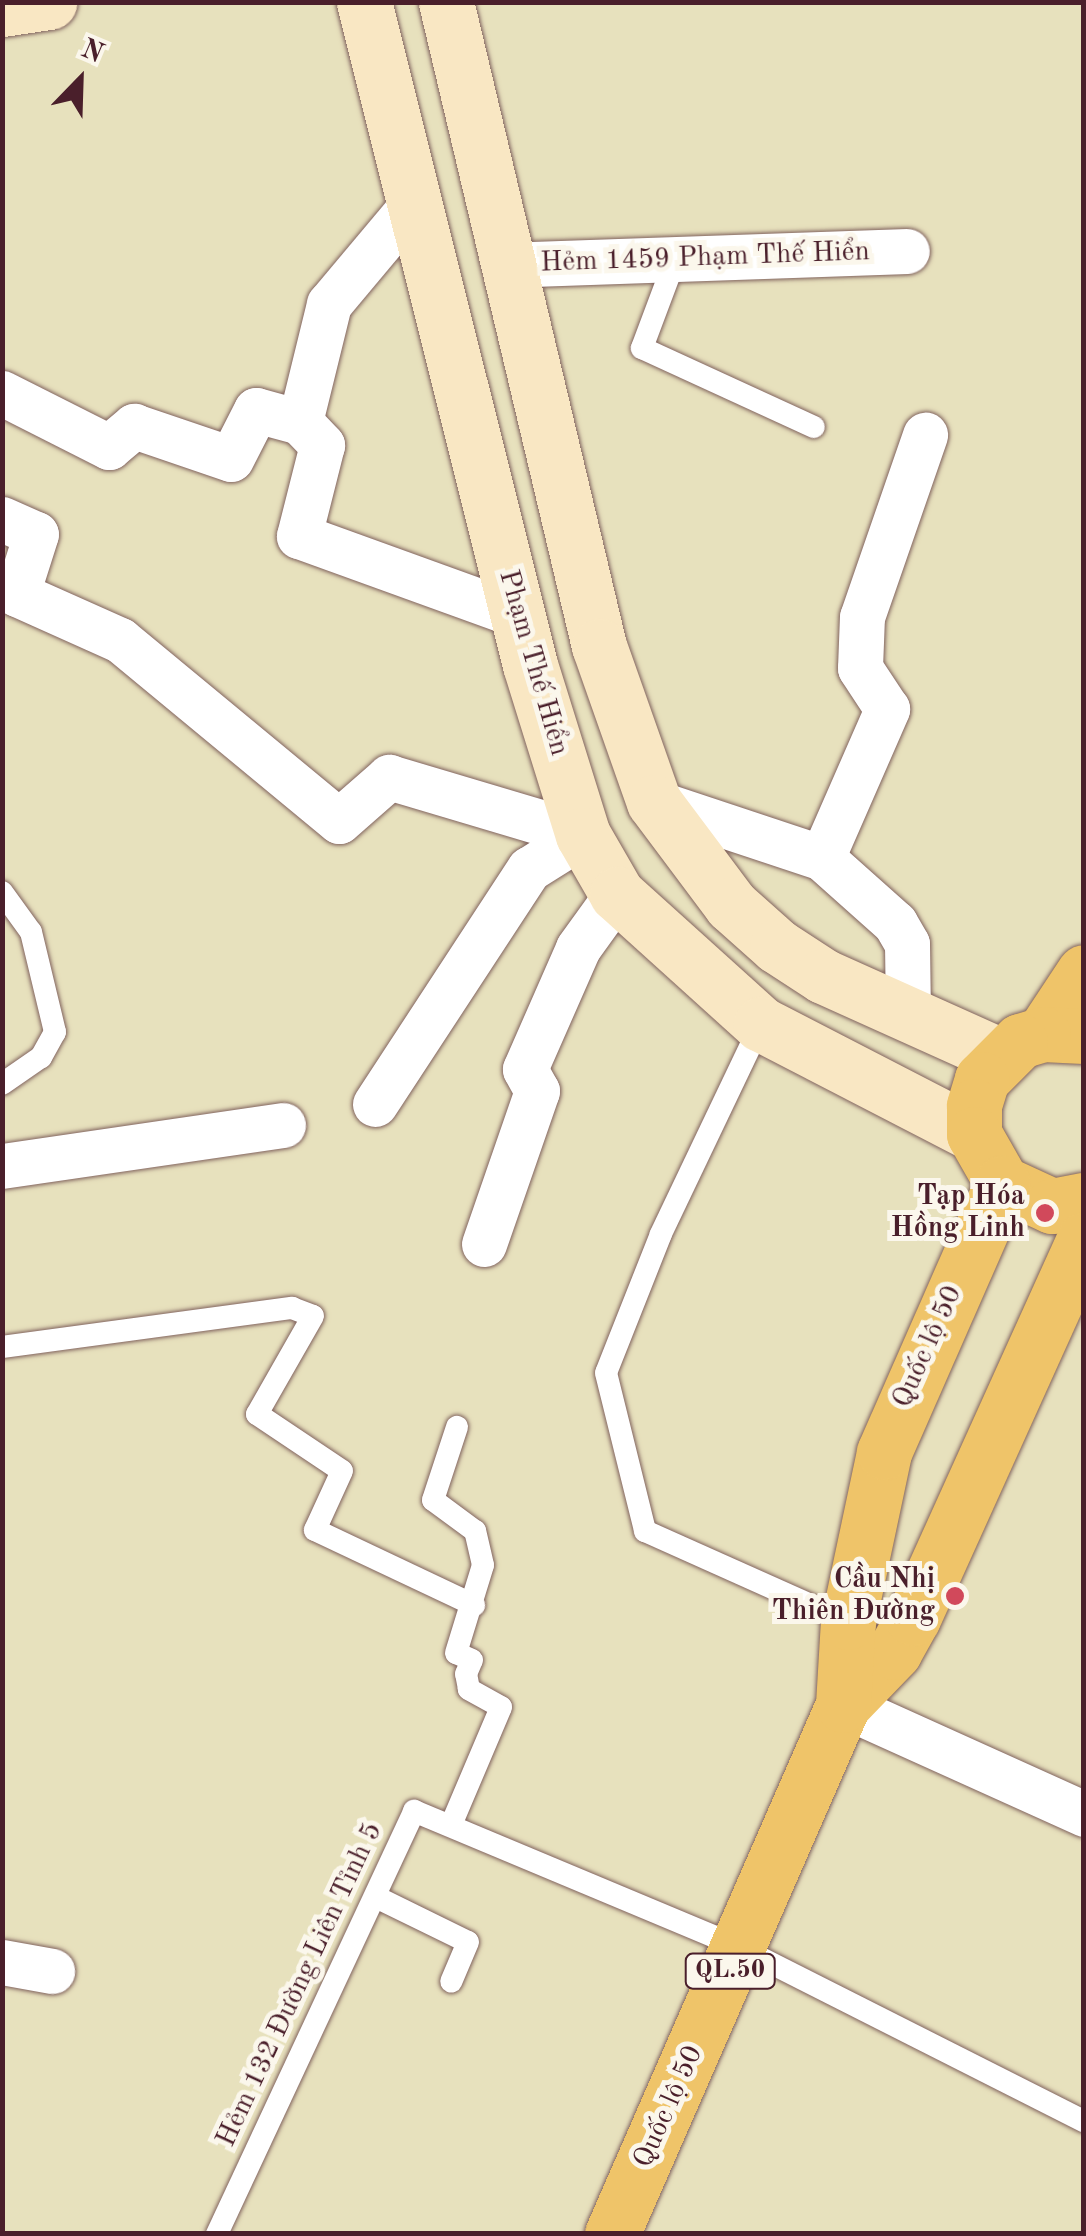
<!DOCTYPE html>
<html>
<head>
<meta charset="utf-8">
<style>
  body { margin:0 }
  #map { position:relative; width:1086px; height:2236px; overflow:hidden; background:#e7e1bd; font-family:"Old Standard TT",serif }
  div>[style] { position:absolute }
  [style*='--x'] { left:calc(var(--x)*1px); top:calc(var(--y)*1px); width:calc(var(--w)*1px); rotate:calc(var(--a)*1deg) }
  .roads { filter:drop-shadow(0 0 2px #81635e) drop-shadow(0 0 2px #81635e) }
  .lane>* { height:22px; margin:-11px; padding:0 11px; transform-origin:11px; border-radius:11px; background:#fff }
  .street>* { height:45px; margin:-22.5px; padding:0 22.5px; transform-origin:22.5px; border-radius:22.5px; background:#fff }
  .secondary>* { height:55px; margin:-27.5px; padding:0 27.5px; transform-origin:27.5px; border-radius:27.5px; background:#f9e7c3 }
  .primary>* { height:55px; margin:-27.5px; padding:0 27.5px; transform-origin:27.5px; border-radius:27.5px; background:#efc469 }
  .dots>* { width:28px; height:28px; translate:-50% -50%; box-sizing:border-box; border:5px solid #fbf7ec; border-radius:50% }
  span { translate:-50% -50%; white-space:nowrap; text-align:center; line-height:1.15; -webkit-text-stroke:10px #fbf7ec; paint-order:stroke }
  .shield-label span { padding:2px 8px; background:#fbf7ec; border:2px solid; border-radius:8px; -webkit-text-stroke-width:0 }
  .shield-label { font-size:25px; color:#4a1f2b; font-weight:700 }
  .street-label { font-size:28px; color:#4a1f2b }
  .poi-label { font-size:28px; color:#4a1f2b; font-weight:700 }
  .right { translate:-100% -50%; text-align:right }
  .frame { position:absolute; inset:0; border:5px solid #4a1f2b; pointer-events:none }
  .north { position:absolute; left:30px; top:30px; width:100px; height:100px; -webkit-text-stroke:8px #fbf7ec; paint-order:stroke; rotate:23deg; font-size:28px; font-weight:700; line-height:40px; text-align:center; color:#4a1f2b }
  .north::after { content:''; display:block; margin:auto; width:35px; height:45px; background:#4a1f2b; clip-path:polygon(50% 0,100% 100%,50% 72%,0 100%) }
</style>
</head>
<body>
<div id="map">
  <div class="roads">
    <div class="lane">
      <i style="--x:675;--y:260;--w:94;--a:110.6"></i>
      <i style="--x:642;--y:348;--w:189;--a:24.7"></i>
      <i style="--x:2;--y:892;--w:49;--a:54.1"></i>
      <i style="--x:31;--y:932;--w:103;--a:76.5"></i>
      <i style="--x:55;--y:1032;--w:29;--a:119"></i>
      <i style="--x:41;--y:1057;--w:47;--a:145.3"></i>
      <i style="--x:761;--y:1024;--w:233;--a:115.5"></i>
      <i style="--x:661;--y:1234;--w:149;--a:111.6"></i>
      <i style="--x:606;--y:1373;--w:163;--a:76.1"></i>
      <i style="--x:645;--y:1531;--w:222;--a:24.1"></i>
      <i style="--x:2;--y:1347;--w:293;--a:-7.7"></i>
      <i style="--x:292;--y:1308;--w:22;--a:21"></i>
      <i style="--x:313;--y:1316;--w:113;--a:119.7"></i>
      <i style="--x:257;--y:1414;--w:102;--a:33.8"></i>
      <i style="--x:342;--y:1471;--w:65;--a:114.6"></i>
      <i style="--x:315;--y:1530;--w:176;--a:25.3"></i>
      <i style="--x:451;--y:1825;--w:128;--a:-67"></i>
      <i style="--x:501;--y:1707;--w:37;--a:-151"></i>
      <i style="--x:469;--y:1689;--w:15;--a:-101"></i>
      <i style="--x:466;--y:1674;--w:15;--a:-67"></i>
      <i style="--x:472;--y:1660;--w:17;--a:-156"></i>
      <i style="--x:456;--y:1653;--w:92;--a:-72.9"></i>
      <i style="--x:483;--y:1565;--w:35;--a:-103"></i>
      <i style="--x:475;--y:1531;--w:52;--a:-143.6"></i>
      <i style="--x:433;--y:1500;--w:77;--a:-71.8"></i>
      <i style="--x:376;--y:1897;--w:102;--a:26.1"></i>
      <i style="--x:468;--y:1942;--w:43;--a:113"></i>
      <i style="--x:217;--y:2234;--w:467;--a:-65"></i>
      <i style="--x:414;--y:1811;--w:355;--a:22.7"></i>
      <i style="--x:741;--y:1948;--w:384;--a:26.8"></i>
    </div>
    <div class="street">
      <i style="--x:504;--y:265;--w:403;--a:-2"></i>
      <i style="--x:2;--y:393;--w:120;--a:26.8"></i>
      <i style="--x:109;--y:447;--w:33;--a:-40"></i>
      <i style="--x:134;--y:426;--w:102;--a:18.8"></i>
      <i style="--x:231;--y:459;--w:55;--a:-63"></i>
      <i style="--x:256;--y:410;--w:46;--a:15.3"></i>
      <i style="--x:300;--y:422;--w:32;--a:46"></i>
      <i style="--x:322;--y:445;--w:94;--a:104.2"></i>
      <i style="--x:299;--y:536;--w:232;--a:19.9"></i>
      <i style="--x:300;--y:422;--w:122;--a:-76.2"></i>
      <i style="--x:329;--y:304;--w:131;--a:-50"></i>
      <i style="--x:2;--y:519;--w:37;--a:24"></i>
      <i style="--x:36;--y:534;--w:63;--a:107.6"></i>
      <i style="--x:17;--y:594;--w:113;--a:24.1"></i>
      <i style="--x:120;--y:640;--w:284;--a:39.6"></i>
      <i style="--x:339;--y:821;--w:67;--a:-41.3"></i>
      <i style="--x:389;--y:777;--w:202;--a:16.6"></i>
      <i style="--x:654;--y:802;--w:177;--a:18.4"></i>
      <i style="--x:822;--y:858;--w:98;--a:41.7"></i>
      <i style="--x:895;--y:923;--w:24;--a:60"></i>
      <i style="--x:907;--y:944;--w:72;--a:89.2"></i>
      <i style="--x:822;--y:858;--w:163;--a:-66.4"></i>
      <i style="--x:887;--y:709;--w:49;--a:-123.4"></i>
      <i style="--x:860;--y:668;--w:51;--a:-87.8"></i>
      <i style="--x:862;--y:617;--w:193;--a:-70.9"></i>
      <i style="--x:375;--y:1104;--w:281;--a:-56.8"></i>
      <i style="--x:529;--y:869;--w:64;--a:-32.2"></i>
      <i style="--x:2;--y:1166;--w:284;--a:-8.3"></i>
      <i style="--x:484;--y:1244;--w:162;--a:-70.9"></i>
      <i style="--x:537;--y:1091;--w:25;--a:-119"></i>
      <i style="--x:525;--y:1069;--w:132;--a:-66.3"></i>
      <i style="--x:578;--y:948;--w:67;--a:-54.2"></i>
      <i style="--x:843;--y:1705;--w:265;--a:24.3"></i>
      <i style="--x:2;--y:1962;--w:51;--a:10.2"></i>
    </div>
    <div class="secondary">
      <i style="--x:364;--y:2;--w:683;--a:75.94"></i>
      <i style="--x:530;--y:665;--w:178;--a:72.7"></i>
      <i style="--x:583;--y:835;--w:68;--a:60"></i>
      <i style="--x:617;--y:894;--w:194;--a:42.1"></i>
      <i style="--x:761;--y:1024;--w:240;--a:27.3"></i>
      <i style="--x:446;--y:2;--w:662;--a:76.64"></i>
      <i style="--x:599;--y:646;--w:165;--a:70.6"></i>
      <i style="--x:654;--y:802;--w:129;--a:53.2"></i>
      <i style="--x:731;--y:905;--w:62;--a:41.7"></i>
      <i style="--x:777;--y:946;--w:55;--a:33.1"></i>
      <i style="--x:823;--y:976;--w:193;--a:24.2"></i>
      <i style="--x:2;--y:9;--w:48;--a:-8.5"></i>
    </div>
    <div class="primary">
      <i style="--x:1043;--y:1034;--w:74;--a:-56.5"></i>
      <i style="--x:1084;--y:1036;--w:41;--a:-177.2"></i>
      <i style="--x:1043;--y:1034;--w:24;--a:163"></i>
      <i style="--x:1020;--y:1041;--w:54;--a:135"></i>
      <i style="--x:982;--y:1079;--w:28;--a:107"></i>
      <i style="--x:974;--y:1106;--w:28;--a:90"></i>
      <i style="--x:974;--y:1134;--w:56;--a:60.3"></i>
      <i style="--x:1002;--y:1183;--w:55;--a:24.7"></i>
      <i style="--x:1052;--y:1206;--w:33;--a:-11"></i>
      <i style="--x:843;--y:1705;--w:74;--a:-46.1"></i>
      <i style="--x:894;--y:1652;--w:39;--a:-61"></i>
      <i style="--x:913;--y:1618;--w:415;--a:-65.7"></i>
      <i style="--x:612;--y:2234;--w:577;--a:-66.41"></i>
      <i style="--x:843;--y:1705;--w:83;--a:-86.6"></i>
      <i style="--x:848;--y:1622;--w:174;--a:-78"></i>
      <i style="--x:884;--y:1452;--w:294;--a:-66.3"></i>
    </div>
  </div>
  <div class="dots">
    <i style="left:1045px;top:1213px;background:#d1495b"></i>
    <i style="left:955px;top:1596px;background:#d1495b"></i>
  </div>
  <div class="shield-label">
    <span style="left:730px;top:1971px">QL.50</span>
  </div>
  <div class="street-label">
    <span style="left:705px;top:258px;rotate:-2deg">Hẻm 1459 Phạm Thế Hiển</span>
    <span style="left:533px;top:663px;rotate:74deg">Phạm Thế Hiển</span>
    <span style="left:928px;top:1347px;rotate:-66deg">Quốc lộ 50</span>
    <span style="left:300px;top:1985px;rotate:-65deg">Hẻm 132 Đường Liên Tỉnh 5</span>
    <span style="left:669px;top:2107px;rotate:-66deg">Quốc lộ 50</span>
  </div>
  <div class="poi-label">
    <span class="right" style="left:1025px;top:1213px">Tạp Hóa<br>Hồng Linh</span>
    <span class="right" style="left:935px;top:1596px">Cầu Nhị<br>Thiên Đường</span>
  </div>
  <div class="frame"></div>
  <div class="north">N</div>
</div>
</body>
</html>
